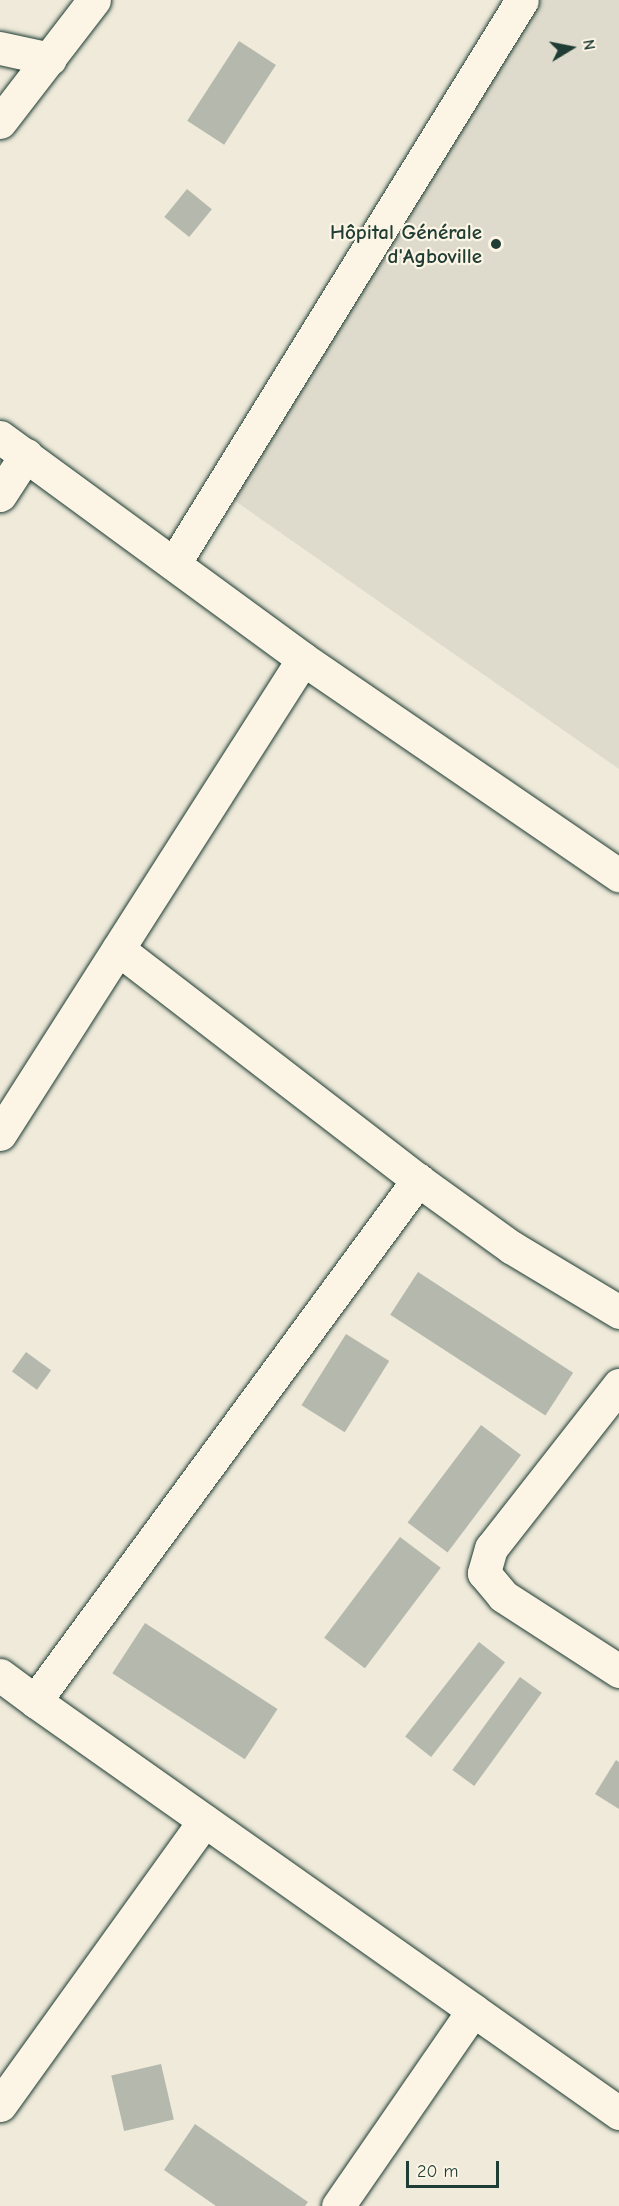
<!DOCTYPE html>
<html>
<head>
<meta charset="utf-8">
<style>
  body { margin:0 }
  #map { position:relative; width:619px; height:2206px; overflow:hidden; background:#efeada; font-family:"Comic Neue",sans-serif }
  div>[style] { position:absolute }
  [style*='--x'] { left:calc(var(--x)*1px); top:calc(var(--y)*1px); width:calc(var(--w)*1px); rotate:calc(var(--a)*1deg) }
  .built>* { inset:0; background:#dedbcc }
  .building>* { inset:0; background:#b5b9ad; transform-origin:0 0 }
  .roads { filter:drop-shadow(0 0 2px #1f3d34) drop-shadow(0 0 2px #1f3d34) }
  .minor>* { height:33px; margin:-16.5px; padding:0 16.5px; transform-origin:16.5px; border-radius:16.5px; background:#fcf5e5 }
  .dots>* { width:16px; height:16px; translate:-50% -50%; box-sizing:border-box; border:3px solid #fcf5e5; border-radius:50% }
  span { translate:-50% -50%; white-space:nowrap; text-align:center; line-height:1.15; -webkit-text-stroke:4.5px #fcf5e5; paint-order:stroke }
  .poi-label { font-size:21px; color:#1f3d34; font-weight:700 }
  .right { translate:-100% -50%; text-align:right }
  .north { position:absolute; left:541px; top:18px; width:60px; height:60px; -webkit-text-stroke:4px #fcf5e5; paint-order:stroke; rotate:80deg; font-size:16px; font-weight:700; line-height:24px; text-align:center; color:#1f3d34 }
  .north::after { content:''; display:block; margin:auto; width:21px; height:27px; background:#1f3d34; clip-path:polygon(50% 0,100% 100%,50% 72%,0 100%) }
  .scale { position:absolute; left:406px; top:2161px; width:93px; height:27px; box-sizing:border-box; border:3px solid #1f3d34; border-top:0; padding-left:8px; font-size:18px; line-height:21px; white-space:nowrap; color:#1f3d34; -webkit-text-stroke:4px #fcf5e5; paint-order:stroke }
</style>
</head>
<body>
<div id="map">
  <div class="built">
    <i style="clip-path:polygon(530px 0,619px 0,619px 769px,218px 489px)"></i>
  </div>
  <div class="building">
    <i style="left:239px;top:41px;width:44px;height:95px;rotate:33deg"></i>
    <i style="left:187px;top:189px;width:32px;height:36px;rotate:39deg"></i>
    <i style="left:418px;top:1272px;width:185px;height:51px;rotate:33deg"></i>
    <i style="left:346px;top:1334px;width:51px;height:84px;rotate:32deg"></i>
    <i style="left:26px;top:1352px;width:31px;height:24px;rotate:36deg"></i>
    <i style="left:481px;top:1425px;width:50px;height:122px;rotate:37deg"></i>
    <i style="left:400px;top:1537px;width:51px;height:126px;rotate:37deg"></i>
    <i style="left:145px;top:1623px;width:158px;height:60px;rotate:33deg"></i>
    <i style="left:479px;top:1642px;width:33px;height:120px;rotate:38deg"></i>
    <i style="left:520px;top:1677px;width:27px;height:115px;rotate:36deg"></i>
    <i style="clip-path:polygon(616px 1760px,619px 1762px,619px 1809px,595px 1794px)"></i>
    <i style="left:161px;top:2064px;width:57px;height:51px;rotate:77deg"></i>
    <i style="clip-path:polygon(195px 2124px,308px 2202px,305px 2206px,216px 2206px,164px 2170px)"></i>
  </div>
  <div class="roads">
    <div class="minor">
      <i style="--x:0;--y:48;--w:51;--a:12.4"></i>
      <i style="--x:0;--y:122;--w:154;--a:-52.4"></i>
      <i style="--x:0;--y:437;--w:376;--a:36.2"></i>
      <i style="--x:303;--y:659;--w:383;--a:34.4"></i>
      <i style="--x:0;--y:495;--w:48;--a:-57"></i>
      <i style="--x:175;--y:562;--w:660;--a:-58.31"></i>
      <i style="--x:118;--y:949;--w:379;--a:37.6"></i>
      <i style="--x:418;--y:1180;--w:115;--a:35.8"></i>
      <i style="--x:511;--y:1247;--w:126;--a:31"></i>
      <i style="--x:0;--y:1134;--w:563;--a:-57.47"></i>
      <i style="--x:619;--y:1385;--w:207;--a:128.1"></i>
      <i style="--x:491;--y:1548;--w:26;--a:106"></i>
      <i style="--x:484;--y:1573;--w:30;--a:50"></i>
      <i style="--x:503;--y:1596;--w:138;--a:32.9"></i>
      <i style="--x:0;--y:1675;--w:44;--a:36.6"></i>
      <i style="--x:35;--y:1701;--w:647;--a:-53.68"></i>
      <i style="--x:35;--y:1701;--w:715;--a:35.2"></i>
      <i style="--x:0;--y:2105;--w:350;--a:-54.3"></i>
      <i style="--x:338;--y:2206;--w:238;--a:-55.4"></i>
    </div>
  </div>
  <div class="dots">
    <i style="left:496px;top:244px;background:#1f3d34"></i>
  </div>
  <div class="poi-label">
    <span class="right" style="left:482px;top:244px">Hôpital Générale<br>d'Agboville</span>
  </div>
  <div class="north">N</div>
  <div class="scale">20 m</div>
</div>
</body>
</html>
